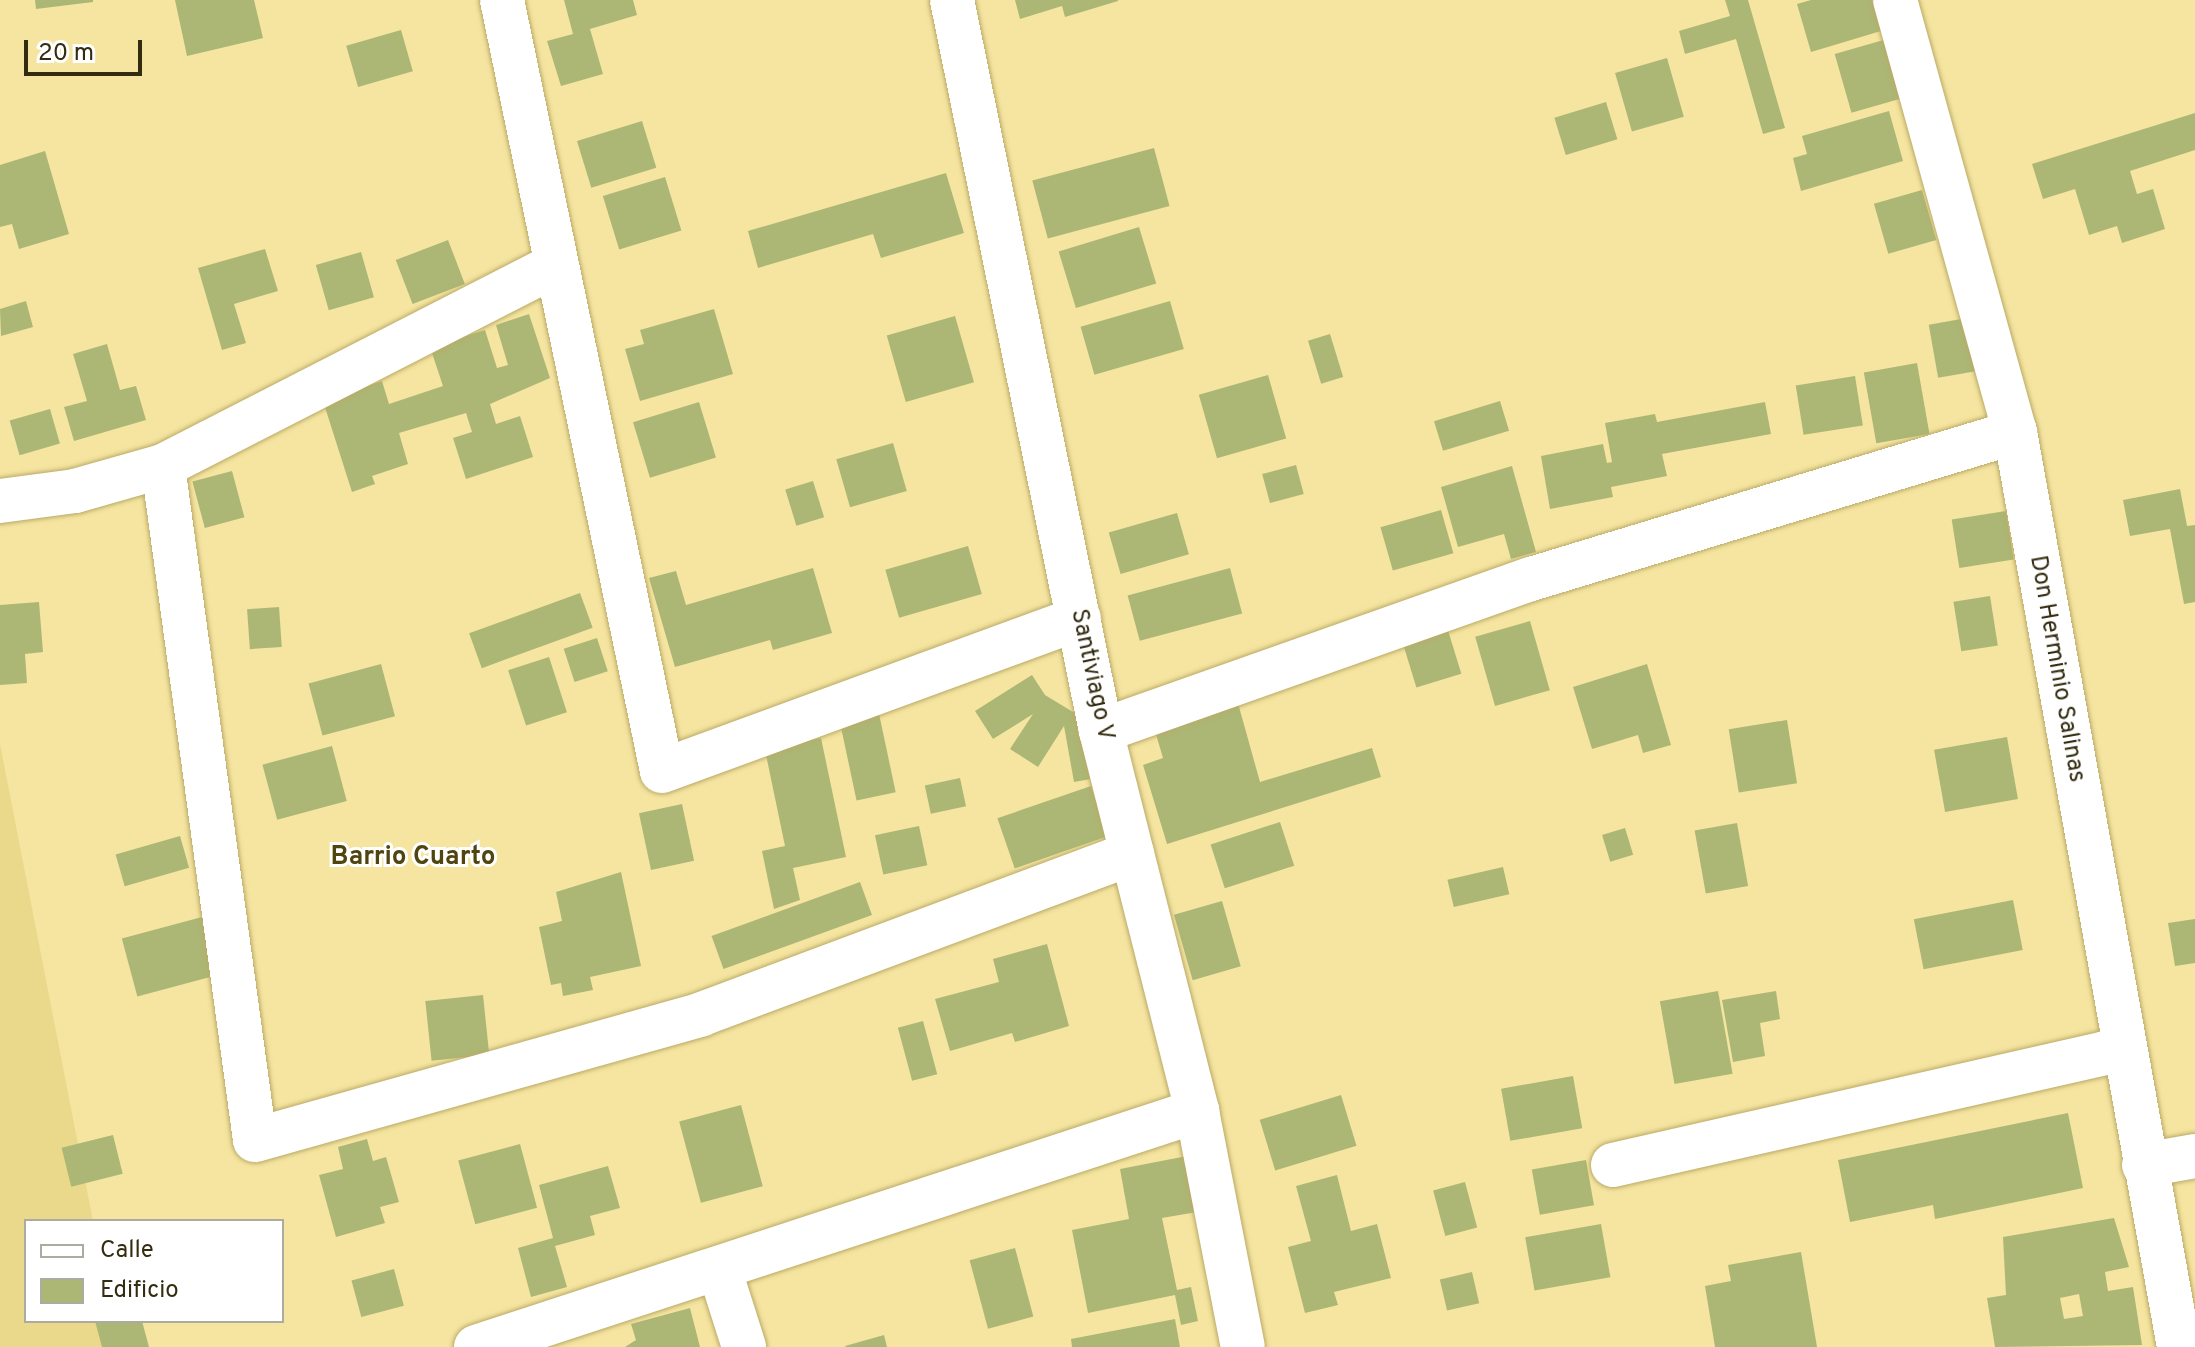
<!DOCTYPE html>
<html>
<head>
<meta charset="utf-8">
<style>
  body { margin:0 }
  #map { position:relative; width:2195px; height:1347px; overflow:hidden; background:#f5e5a0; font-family:Overpass,sans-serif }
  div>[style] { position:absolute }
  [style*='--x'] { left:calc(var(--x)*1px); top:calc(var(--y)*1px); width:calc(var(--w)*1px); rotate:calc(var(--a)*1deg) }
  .built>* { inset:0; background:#ead88b }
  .building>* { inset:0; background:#acb775; transform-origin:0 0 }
  .roads { filter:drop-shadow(0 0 2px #baaa67) drop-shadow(0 0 2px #baaa67) }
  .minor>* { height:44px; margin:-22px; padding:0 22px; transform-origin:22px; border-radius:22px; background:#fff }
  span { translate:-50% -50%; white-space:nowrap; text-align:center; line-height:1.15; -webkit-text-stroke:6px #fff; paint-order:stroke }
  .street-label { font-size:24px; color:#332c10 }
  .neighbourhood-label { font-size:26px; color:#50440f; font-weight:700 }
  .legend { position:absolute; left:24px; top:1219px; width:260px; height:104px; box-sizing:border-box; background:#fff; border:2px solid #adab9f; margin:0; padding:10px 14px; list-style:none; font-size:24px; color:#332c10 }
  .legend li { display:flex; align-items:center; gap:16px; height:40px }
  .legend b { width:40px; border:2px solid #adab9f }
  .scale { position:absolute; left:24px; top:40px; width:118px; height:36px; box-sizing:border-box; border:4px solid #332c10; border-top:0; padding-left:10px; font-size:24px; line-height:28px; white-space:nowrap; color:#332c10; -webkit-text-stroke:6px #fff; paint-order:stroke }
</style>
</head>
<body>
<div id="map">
  <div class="built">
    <i style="clip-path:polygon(0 744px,93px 1221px,26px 1221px,26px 1321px,121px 1321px,129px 1347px,0 1347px)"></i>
  </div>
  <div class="building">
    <i style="clip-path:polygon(35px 0,93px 0,93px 2px,36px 9px)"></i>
    <i style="clip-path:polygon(175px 0,254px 0,263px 38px,187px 56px)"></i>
    <i style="clip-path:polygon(564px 0,633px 0,637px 15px,590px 29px,603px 74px,561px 86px,547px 41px,573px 34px)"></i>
    <i style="clip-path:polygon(1015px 0,1118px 0,1118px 1px,1065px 17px,1062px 6px,1020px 19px)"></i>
    <i style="clip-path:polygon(1725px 0,1748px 0,1785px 128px,1763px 134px,1736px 39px,1685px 54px,1679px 31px,1730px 16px)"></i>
    <i style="clip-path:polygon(1811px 0,1883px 0,1891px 28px,1811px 52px,1797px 4px)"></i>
    <i style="left:401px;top:30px;width:43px;height:57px;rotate:74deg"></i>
    <i style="left:1901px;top:35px;width:61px;height:69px;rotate:74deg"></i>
    <i style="left:1667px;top:58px;width:61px;height:54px;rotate:74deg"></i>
    <i style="left:1606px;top:102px;width:39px;height:54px;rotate:73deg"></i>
    <i style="clip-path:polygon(1889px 111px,1903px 161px,1801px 191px,1793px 158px,1807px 154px,1802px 136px)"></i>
    <i style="clip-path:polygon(2195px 113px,2195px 150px,2130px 171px,2137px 194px,2153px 189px,2165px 229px,2122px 243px,2117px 226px,2089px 235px,2075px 189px,2043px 199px,2032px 164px)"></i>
    <i style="left:642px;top:121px;width:49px;height:68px;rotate:73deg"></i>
    <i style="left:1154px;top:148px;width:60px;height:126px;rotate:75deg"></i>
    <i style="clip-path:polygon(45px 151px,69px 234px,19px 249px,12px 224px,0 227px,0 165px)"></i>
    <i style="clip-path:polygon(946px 173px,964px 233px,881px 258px,873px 234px,758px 268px,748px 231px)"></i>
    <i style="left:665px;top:177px;width:56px;height:65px;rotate:73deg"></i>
    <i style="left:1922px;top:190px;width:52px;height:50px;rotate:74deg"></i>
    <i style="left:1139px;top:227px;width:59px;height:84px;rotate:73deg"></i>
    <i style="left:448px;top:240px;width:47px;height:56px;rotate:69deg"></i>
    <i style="clip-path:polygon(265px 249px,278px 291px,234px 304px,246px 343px,222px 350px,198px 268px)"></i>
    <i style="left:361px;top:252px;width:47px;height:47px;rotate:74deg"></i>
    <i style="clip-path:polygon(26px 301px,33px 327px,1px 336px,0 309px)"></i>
    <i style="left:1170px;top:301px;width:50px;height:93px;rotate:74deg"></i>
    <i style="clip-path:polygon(714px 309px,733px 374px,640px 401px,625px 349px,644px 344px,640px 330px)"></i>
    <i style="clip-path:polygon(529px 314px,550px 378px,490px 404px,496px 424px,520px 416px,533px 457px,466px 479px,453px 438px,472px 432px,466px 413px,399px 433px,408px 464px,372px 476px,375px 484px,352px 492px,323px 401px,382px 381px,389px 404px,443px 386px,430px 347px,485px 330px,497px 368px,508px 365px,496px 325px)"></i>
    <i style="left:955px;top:316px;width:69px;height:71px;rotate:74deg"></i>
    <i style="left:1978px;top:316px;width:54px;height:50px;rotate:80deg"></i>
    <i style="left:1330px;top:334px;width:45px;height:23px;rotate:73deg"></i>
    <i style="clip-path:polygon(107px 344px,120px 390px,136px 386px,146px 420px,74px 441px,64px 407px,87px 401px,73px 354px)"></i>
    <i style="left:1917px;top:363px;width:72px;height:54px;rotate:80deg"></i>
    <i style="left:1268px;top:375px;width:66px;height:72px;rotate:74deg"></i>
    <i style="left:1855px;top:376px;width:50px;height:60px;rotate:81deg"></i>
    <i style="left:1500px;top:401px;width:31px;height:69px;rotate:73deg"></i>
    <i style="left:699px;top:402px;width:58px;height:69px;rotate:73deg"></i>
    <i style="clip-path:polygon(1765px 402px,1771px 434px,1662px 454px,1667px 476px,1611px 487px,1613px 497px,1550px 509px,1541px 456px,1603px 444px,1607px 463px,1612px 462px,1605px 423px,1655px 414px,1657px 422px)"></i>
    <i style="left:50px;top:409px;width:36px;height:42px;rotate:74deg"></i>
    <i style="left:893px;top:443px;width:50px;height:59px;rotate:74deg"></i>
    <i style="left:1296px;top:465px;width:30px;height:35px;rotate:75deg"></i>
    <i style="clip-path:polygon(1512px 466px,1536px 552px,1511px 559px,1504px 534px,1458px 547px,1441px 487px)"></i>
    <i style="left:232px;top:471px;width:48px;height:41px;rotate:75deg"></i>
    <i style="left:813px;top:481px;width:38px;height:29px;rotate:73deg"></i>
    <i style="clip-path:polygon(2180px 489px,2187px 526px,2195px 525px,2195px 602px,2184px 604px,2170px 529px,2130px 536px,2123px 500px)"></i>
    <i style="left:1441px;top:510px;width:45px;height:63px;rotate:74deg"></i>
    <i style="left:2006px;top:511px;width:49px;height:55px;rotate:81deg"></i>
    <i style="left:1177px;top:513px;width:43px;height:71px;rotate:74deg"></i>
    <i style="left:968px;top:546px;width:50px;height:86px;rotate:74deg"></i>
    <i style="clip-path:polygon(813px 568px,832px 633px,773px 650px,770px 640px,675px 667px,649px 578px,676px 571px,686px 605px)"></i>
    <i style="left:1230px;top:568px;width:47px;height:106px;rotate:75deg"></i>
    <i style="left:580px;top:593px;width:37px;height:118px;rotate:70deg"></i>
    <i style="left:1990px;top:596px;width:50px;height:37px;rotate:81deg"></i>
    <i style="clip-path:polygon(39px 602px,43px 652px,25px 654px,27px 683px,0 685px,0 605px)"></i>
    <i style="left:279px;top:607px;width:40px;height:32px;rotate:86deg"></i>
    <i style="left:1530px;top:621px;width:72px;height:57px;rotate:74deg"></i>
    <i style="left:1447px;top:627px;width:49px;height:47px;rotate:73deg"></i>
    <i style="left:597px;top:638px;width:35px;height:35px;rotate:72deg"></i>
    <i style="left:549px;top:657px;width:58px;height:43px;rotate:72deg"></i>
    <i style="left:381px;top:664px;width:54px;height:75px;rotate:75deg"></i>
    <i style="clip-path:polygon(1647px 664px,1671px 745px,1643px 753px,1638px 735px,1592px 749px,1573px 687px)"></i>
    <i style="clip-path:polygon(1032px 675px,1045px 695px,1073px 712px,1090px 709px,1102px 777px,1074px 782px,1064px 726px,1038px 767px,1010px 749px,1033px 714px,993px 739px,975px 711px)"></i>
    <i style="clip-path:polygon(1236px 696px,1260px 782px,1372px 748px,1381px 777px,1167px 844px,1143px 765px,1163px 758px,1152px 721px)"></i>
    <i style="left:878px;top:709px;width:85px;height:40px;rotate:78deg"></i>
    <i style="left:1787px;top:720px;width:64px;height:59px;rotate:81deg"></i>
    <i style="left:2007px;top:737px;width:63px;height:74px;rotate:80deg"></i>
    <i style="clip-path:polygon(821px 738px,846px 857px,793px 868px,800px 900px,774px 909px,762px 851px,785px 846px,765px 750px)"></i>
    <i style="left:332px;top:746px;width:57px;height:72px;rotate:75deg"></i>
    <i style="left:960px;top:778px;width:29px;height:36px;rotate:78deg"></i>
    <i style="left:1091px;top:786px;width:53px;height:99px;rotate:71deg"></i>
    <i style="left:682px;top:804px;width:58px;height:44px;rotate:78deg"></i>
    <i style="left:1280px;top:822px;width:46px;height:73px;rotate:72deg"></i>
    <i style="left:1737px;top:823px;width:64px;height:43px;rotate:80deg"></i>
    <i style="left:919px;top:826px;width:40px;height:45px;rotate:78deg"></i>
    <i style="left:1625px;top:828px;width:28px;height:24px;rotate:73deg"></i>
    <i style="left:180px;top:836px;width:33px;height:67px;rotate:74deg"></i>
    <i style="left:1503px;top:867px;width:28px;height:57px;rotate:77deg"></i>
    <i style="clip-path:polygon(621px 872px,641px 966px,590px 977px,593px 990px,563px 996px,561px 983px,551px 985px,539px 927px,562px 921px,556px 892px)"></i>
    <i style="left:860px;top:882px;width:35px;height:158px;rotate:70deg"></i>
    <i style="left:2013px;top:900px;width:51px;height:101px;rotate:79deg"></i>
    <i style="left:1222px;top:901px;width:68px;height:50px;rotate:74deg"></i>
    <i style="left:202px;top:917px;width:60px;height:83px;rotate:75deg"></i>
    <i style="clip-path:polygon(2195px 919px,2195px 963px,2175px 966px,2168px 923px)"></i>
    <i style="clip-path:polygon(1047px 944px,1069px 1026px,1015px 1042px,1012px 1033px,950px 1051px,935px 999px,999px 982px,993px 959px)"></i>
    <i style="left:1718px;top:991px;width:84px;height:59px;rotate:80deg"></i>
    <i style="clip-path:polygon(1776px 991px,1780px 1019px,1760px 1023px,1765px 1056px,1733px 1062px,1722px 1000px)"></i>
    <i style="left:483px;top:995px;width:60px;height:58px;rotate:84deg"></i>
    <i style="left:923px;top:1021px;width:55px;height:26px;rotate:75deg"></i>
    <i style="left:1573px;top:1076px;width:53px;height:73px;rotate:80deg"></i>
    <i style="left:1341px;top:1095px;width:53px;height:85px;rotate:73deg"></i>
    <i style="left:741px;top:1105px;width:84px;height:64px;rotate:75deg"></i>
    <i style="clip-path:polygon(2068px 1113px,2083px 1188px,1935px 1219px,1933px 1205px,1850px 1222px,1838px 1160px)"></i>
    <i style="left:113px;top:1135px;width:40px;height:53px;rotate:76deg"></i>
    <i style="clip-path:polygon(367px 1139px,373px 1161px,386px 1157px,399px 1202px,380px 1207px,385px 1223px,336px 1237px,319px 1175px,343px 1169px,338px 1147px)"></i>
    <i style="left:520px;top:1144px;width:66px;height:64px;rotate:75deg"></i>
    <i style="clip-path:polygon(1187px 1156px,1197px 1212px,1162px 1218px,1177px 1290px,1191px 1287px,1198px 1321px,1181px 1325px,1175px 1295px,1088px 1313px,1072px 1230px,1129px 1219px,1120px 1169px)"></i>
    <i style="left:1586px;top:1160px;width:46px;height:55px;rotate:80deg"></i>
    <i style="clip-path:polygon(608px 1166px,620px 1208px,590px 1216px,595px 1235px,555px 1246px,567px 1287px,531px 1297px,518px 1248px,553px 1238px,539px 1185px)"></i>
    <i style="clip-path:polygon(1337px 1175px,1351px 1231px,1377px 1224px,1391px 1278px,1334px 1292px,1338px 1305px,1305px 1313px,1288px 1247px,1311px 1241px,1296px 1186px)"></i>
    <i style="left:1465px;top:1182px;width:47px;height:33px;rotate:75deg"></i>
    <i style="clip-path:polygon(evenodd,2114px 1218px,2129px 1267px,2105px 1272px,2108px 1291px,2133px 1287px,2142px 1345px,1995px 1347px,1987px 1298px,2006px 1295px,2003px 1237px,2114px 1218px,2079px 1294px,2083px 1316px,2064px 1319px,2060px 1298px,2079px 1294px)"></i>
    <i style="left:1601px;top:1224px;width:54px;height:77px;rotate:80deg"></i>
    <i style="left:1015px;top:1248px;width:71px;height:47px;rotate:75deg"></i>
    <i style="clip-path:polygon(1801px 1252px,1817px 1347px,1715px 1347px,1705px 1286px,1731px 1281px,1728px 1265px)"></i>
    <i style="left:394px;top:1269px;width:38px;height:44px;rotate:75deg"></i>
    <i style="left:1472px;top:1272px;width:32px;height:33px;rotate:77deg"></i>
    <i style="clip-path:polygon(690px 1308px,700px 1347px,625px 1347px,636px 1340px,631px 1324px)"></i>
    <i style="clip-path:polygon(1175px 1319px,1180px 1347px,1072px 1347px,1071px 1339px)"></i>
    <i style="clip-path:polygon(95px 1321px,142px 1321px,149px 1347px,102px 1347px)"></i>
    <i style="clip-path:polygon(884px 1335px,887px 1347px,846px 1347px,845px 1346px)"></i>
  </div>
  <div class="roads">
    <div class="minor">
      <i style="--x:502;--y:0;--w:787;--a:78.28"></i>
      <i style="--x:662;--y:771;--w:444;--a:-20.1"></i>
      <i style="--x:952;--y:0;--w:746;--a:78.48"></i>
      <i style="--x:1101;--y:731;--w:392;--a:75.8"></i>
      <i style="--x:1197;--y:1111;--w:240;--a:79"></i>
      <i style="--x:1895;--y:0;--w:448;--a:74.5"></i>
      <i style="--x:2015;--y:432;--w:930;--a:79.84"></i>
      <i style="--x:163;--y:466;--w:680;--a:82.23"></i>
      <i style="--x:255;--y:1140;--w:464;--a:-15.7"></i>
      <i style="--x:702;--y:1014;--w:459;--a:-20.5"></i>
      <i style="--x:0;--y:501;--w:76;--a:-7.6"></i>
      <i style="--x:75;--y:491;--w:91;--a:-15.9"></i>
      <i style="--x:163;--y:466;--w:438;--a:-27.1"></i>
      <i style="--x:1101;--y:731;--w:456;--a:-19.5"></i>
      <i style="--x:1531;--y:579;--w:506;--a:-16.89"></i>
      <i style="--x:1613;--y:1165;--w:523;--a:-12.81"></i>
      <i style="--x:2144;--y:1165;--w:52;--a:-10"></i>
      <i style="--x:719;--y:1268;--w:83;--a:72.4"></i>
      <i style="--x:476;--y:1347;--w:759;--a:-18.12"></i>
    </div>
  </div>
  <div class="street-label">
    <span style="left:2056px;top:669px;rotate:80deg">Don Herminio Salinas</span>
    <span style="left:1091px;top:675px;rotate:78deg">Santiviago V</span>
  </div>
  <div class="neighbourhood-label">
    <span style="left:413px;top:858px">Barrio Cuarto</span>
  </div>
  <ul class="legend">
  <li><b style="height:10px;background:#fff"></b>Calle</li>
  <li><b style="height:22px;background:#acb775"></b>Edificio</li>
  </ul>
  <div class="scale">20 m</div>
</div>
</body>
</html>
